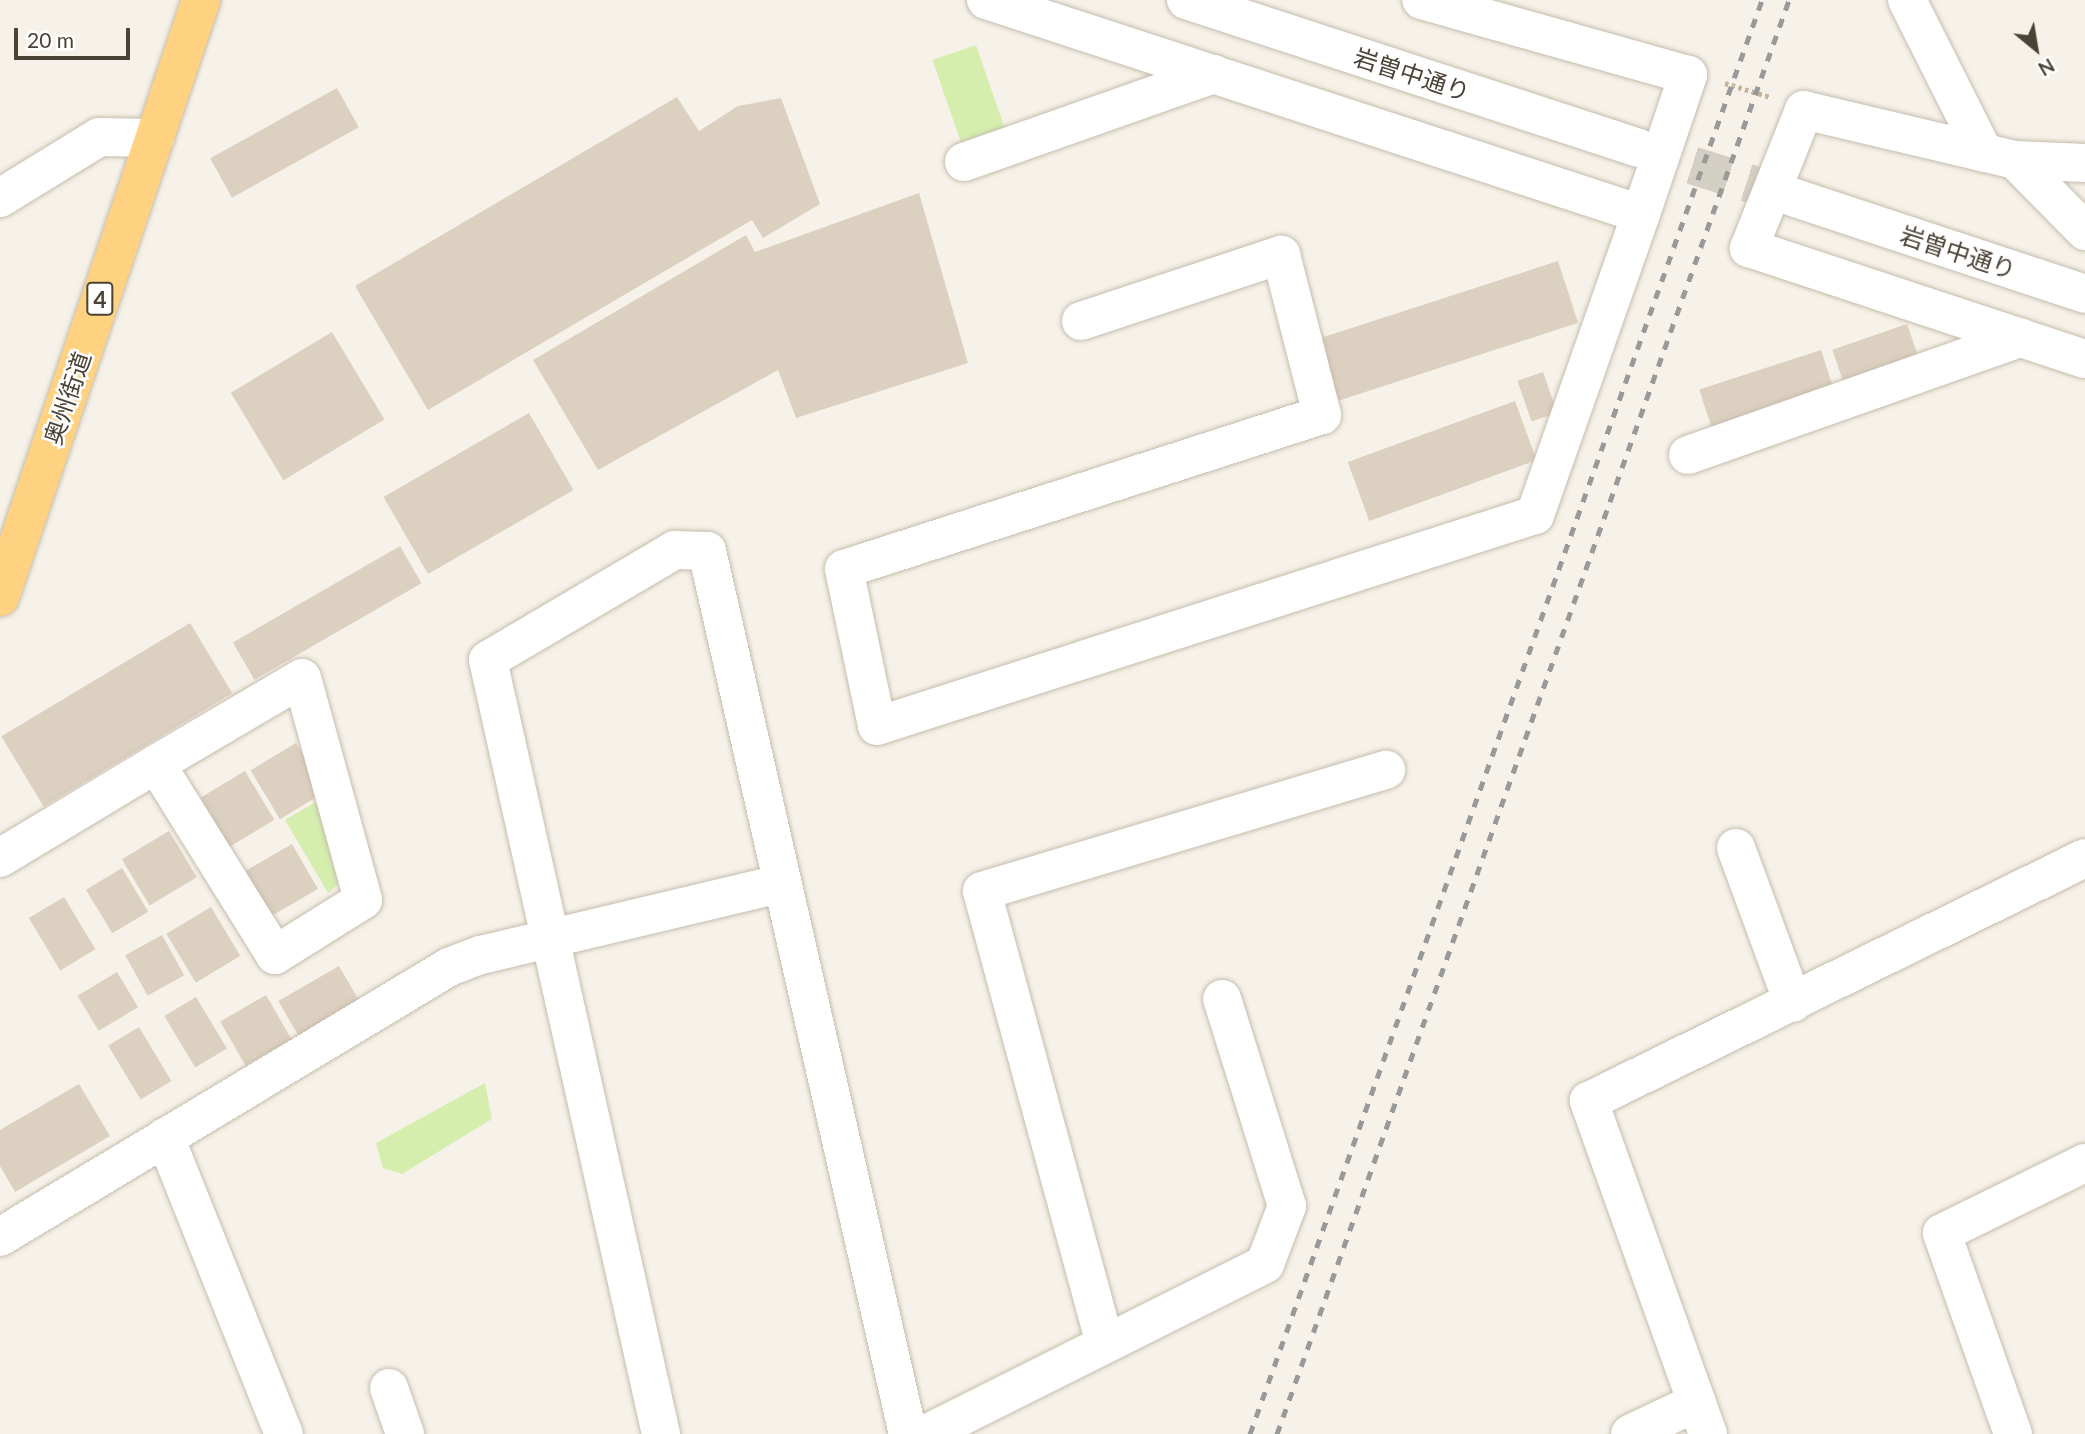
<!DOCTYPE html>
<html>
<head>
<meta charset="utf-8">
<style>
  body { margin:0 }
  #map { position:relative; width:2085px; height:1434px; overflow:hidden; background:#f6f2e9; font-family:Lato,"Noto Sans JP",sans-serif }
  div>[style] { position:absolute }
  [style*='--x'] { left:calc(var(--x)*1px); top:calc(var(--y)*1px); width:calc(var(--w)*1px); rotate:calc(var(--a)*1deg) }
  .green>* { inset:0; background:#d5eeae; transform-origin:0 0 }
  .building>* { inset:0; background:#dcd0c0; transform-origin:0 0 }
  .tertiary-tunnel>* { height:38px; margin-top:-19px; transform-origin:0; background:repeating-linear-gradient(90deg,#d4cfc5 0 38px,transparent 0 57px) }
  .path>* { height:4.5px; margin-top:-2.25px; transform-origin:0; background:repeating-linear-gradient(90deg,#c6b49a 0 3.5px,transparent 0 7px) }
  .roads { filter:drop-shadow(0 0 2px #c6bcad) drop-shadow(0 0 2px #c6bcad) }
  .minor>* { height:38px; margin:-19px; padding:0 19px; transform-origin:19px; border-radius:19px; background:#fff }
  .tertiary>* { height:38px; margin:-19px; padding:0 19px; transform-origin:19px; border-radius:19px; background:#fff }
  .trunk>* { height:38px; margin:-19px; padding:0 19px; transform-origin:19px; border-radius:19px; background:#ffd282 }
  .rail>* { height:5px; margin-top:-2.5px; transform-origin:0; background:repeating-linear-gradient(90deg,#999 0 9px,transparent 0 18px) }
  span { translate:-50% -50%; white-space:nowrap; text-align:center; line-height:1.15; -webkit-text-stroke:5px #fff; paint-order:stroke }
  .shield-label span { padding:2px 5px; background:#fff; border:2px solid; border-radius:5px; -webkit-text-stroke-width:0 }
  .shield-label { font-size:23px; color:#4b4236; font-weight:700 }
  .street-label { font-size:24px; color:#4b4236 }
  .north { position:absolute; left:2001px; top:14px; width:70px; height:70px; -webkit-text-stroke:5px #fff; paint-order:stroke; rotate:150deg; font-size:19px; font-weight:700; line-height:28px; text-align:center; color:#4b4236 }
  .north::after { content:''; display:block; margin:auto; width:24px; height:32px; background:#4b4236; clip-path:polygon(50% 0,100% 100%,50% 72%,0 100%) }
  .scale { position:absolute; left:14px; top:28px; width:116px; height:32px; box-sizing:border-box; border:4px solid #4b4236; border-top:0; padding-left:9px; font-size:21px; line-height:24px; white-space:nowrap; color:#4b4236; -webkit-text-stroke:5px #fff; paint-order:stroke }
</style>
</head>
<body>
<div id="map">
  <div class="green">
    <i style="left:976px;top:45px;width:90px;height:46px;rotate:71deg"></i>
    <i style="clip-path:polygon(319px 800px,338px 884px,328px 893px,285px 820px)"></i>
    <i style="clip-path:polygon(485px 1083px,492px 1119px,402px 1174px,383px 1168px,376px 1143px)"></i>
  </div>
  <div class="building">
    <i style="left:337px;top:88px;width:45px;height:145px;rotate:61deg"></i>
    <i style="clip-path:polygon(677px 97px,699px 131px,738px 106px,781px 98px,820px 204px,763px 238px,752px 220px,428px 410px,355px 286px)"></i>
    <i style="clip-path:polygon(919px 193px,968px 363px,796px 418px,778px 370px,598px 470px,533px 360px,746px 235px,755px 252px)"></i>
    <i style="left:1558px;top:261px;width:65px;height:252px;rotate:72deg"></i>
    <i style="left:1907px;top:324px;width:40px;height:79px;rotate:71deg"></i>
    <i style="left:332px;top:332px;width:102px;height:118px;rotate:59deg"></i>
    <i style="left:1821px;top:350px;width:41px;height:128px;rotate:72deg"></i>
    <i style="left:1543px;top:372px;width:43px;height:27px;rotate:71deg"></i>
    <i style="left:1515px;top:401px;width:63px;height:178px;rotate:70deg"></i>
    <i style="left:529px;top:413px;width:89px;height:168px;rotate:60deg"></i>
    <i style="left:400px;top:546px;width:43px;height:193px;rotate:60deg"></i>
    <i style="left:190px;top:623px;width:82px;height:220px;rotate:59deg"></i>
    <i style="left:296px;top:743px;width:57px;height:53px;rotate:59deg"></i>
    <i style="left:245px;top:771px;width:57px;height:52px;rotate:59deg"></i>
    <i style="left:169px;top:831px;width:54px;height:55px;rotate:59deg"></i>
    <i style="left:292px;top:844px;width:52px;height:55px;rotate:60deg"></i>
    <i style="left:122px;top:868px;width:51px;height:42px;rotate:59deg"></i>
    <i style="left:64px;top:897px;width:61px;height:41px;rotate:59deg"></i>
    <i style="left:211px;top:907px;width:57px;height:52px;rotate:59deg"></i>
    <i style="left:162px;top:935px;width:46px;height:42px;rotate:61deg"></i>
    <i style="left:339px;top:966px;width:42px;height:70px;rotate:60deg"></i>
    <i style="left:117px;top:972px;width:41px;height:46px;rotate:59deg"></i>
    <i style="left:266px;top:995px;width:51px;height:53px;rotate:60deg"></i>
    <i style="left:196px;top:997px;width:60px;height:37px;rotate:59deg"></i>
    <i style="left:139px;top:1027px;width:63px;height:36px;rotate:59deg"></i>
    <i style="clip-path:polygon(79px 1084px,110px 1136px,15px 1192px,0 1166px,0 1130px)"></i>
  </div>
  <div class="tertiary-tunnel">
    <i style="--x:1638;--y:148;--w:162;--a:17.7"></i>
  </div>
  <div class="path">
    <i style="--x:1725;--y:83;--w:47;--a:17.3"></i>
  </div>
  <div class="roads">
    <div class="minor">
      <i style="--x:986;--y:0;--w:689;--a:18.09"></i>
      <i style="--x:1641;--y:214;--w:147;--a:-71.3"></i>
      <i style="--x:1688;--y:75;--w:277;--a:-164.3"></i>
      <i style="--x:1907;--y:0;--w:171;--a:63.3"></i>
      <i style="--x:2015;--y:160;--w:100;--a:45.4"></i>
      <i style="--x:964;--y:162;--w:265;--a:-19.4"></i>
      <i style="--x:2085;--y:163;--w:70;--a:-177.5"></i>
      <i style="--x:2015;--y:160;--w:217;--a:-166.7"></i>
      <i style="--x:1804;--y:110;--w:149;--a:111.7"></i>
      <i style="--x:1749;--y:248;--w:354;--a:18.3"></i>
      <i style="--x:0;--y:198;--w:116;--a:-31.6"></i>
      <i style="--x:99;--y:137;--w:56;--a:1"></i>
      <i style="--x:1081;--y:321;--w:211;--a:-18.3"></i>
      <i style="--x:1281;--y:255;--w:165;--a:75.6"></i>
      <i style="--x:1322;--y:415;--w:502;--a:162.14"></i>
      <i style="--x:844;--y:569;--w:160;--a:78.1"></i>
      <i style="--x:877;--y:726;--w:691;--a:-17.78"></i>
      <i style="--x:1535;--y:515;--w:319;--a:-70.6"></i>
      <i style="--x:1688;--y:455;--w:353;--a:-19.4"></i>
      <i style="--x:1736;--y:848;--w:165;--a:69.8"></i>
      <i style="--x:0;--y:858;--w:182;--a:-31.1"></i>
      <i style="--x:156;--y:764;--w:169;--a:-30.5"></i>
      <i style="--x:302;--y:678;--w:230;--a:74.6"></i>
      <i style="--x:363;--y:900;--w:104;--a:148"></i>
      <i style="--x:275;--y:955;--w:225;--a:-121.9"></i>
      <i style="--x:165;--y:1137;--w:320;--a:68.2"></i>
      <i style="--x:0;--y:1237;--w:524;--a:-31.02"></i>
      <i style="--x:449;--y:967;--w:34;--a:-21"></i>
      <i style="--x:481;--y:955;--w:310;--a:-13.4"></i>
      <i style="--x:1105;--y:1344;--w:469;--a:-105.2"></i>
      <i style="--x:982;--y:891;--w:422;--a:-16.7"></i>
      <i style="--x:389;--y:1388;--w:49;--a:70.8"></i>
      <i style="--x:661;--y:1434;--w:793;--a:-102.6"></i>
      <i style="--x:488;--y:660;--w:217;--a:-30.5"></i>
      <i style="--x:675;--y:550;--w:32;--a:2"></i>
      <i style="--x:707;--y:551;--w:906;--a:77.18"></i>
      <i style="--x:926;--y:1434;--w:379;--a:-26.6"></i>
      <i style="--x:1265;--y:1264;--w:62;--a:-69.2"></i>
      <i style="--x:1287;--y:1206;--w:217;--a:-107.4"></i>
      <i style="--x:1630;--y:1434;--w:74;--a:-25.5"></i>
      <i style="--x:1708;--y:1434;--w:354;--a:-109.7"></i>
      <i style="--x:1589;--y:1101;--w:552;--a:-26.1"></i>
      <i style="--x:2013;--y:1434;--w:213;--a:-109.5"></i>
      <i style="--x:1942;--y:1233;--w:159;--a:-26.1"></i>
    </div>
    <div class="tertiary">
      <i style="--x:1186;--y:0;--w:476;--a:18.1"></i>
      <i style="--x:1792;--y:197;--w:309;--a:18.3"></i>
    </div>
    <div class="trunk">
      <i style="--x:0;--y:597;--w:630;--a:-71.39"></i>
    </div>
  </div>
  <div class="rail">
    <i style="--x:1250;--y:1434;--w:1523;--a:-70.35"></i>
    <i style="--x:1277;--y:1434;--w:1523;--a:-70.35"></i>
  </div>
  <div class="shield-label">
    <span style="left:100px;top:299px">4</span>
  </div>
  <div class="street-label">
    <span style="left:1412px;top:74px;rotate:18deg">岩曽中通り</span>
    <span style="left:1958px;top:252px;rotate:18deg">岩曽中通り</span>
    <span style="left:67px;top:398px;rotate:-71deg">奥州街道</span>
  </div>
  <div class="north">N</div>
  <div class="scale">20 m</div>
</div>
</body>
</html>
